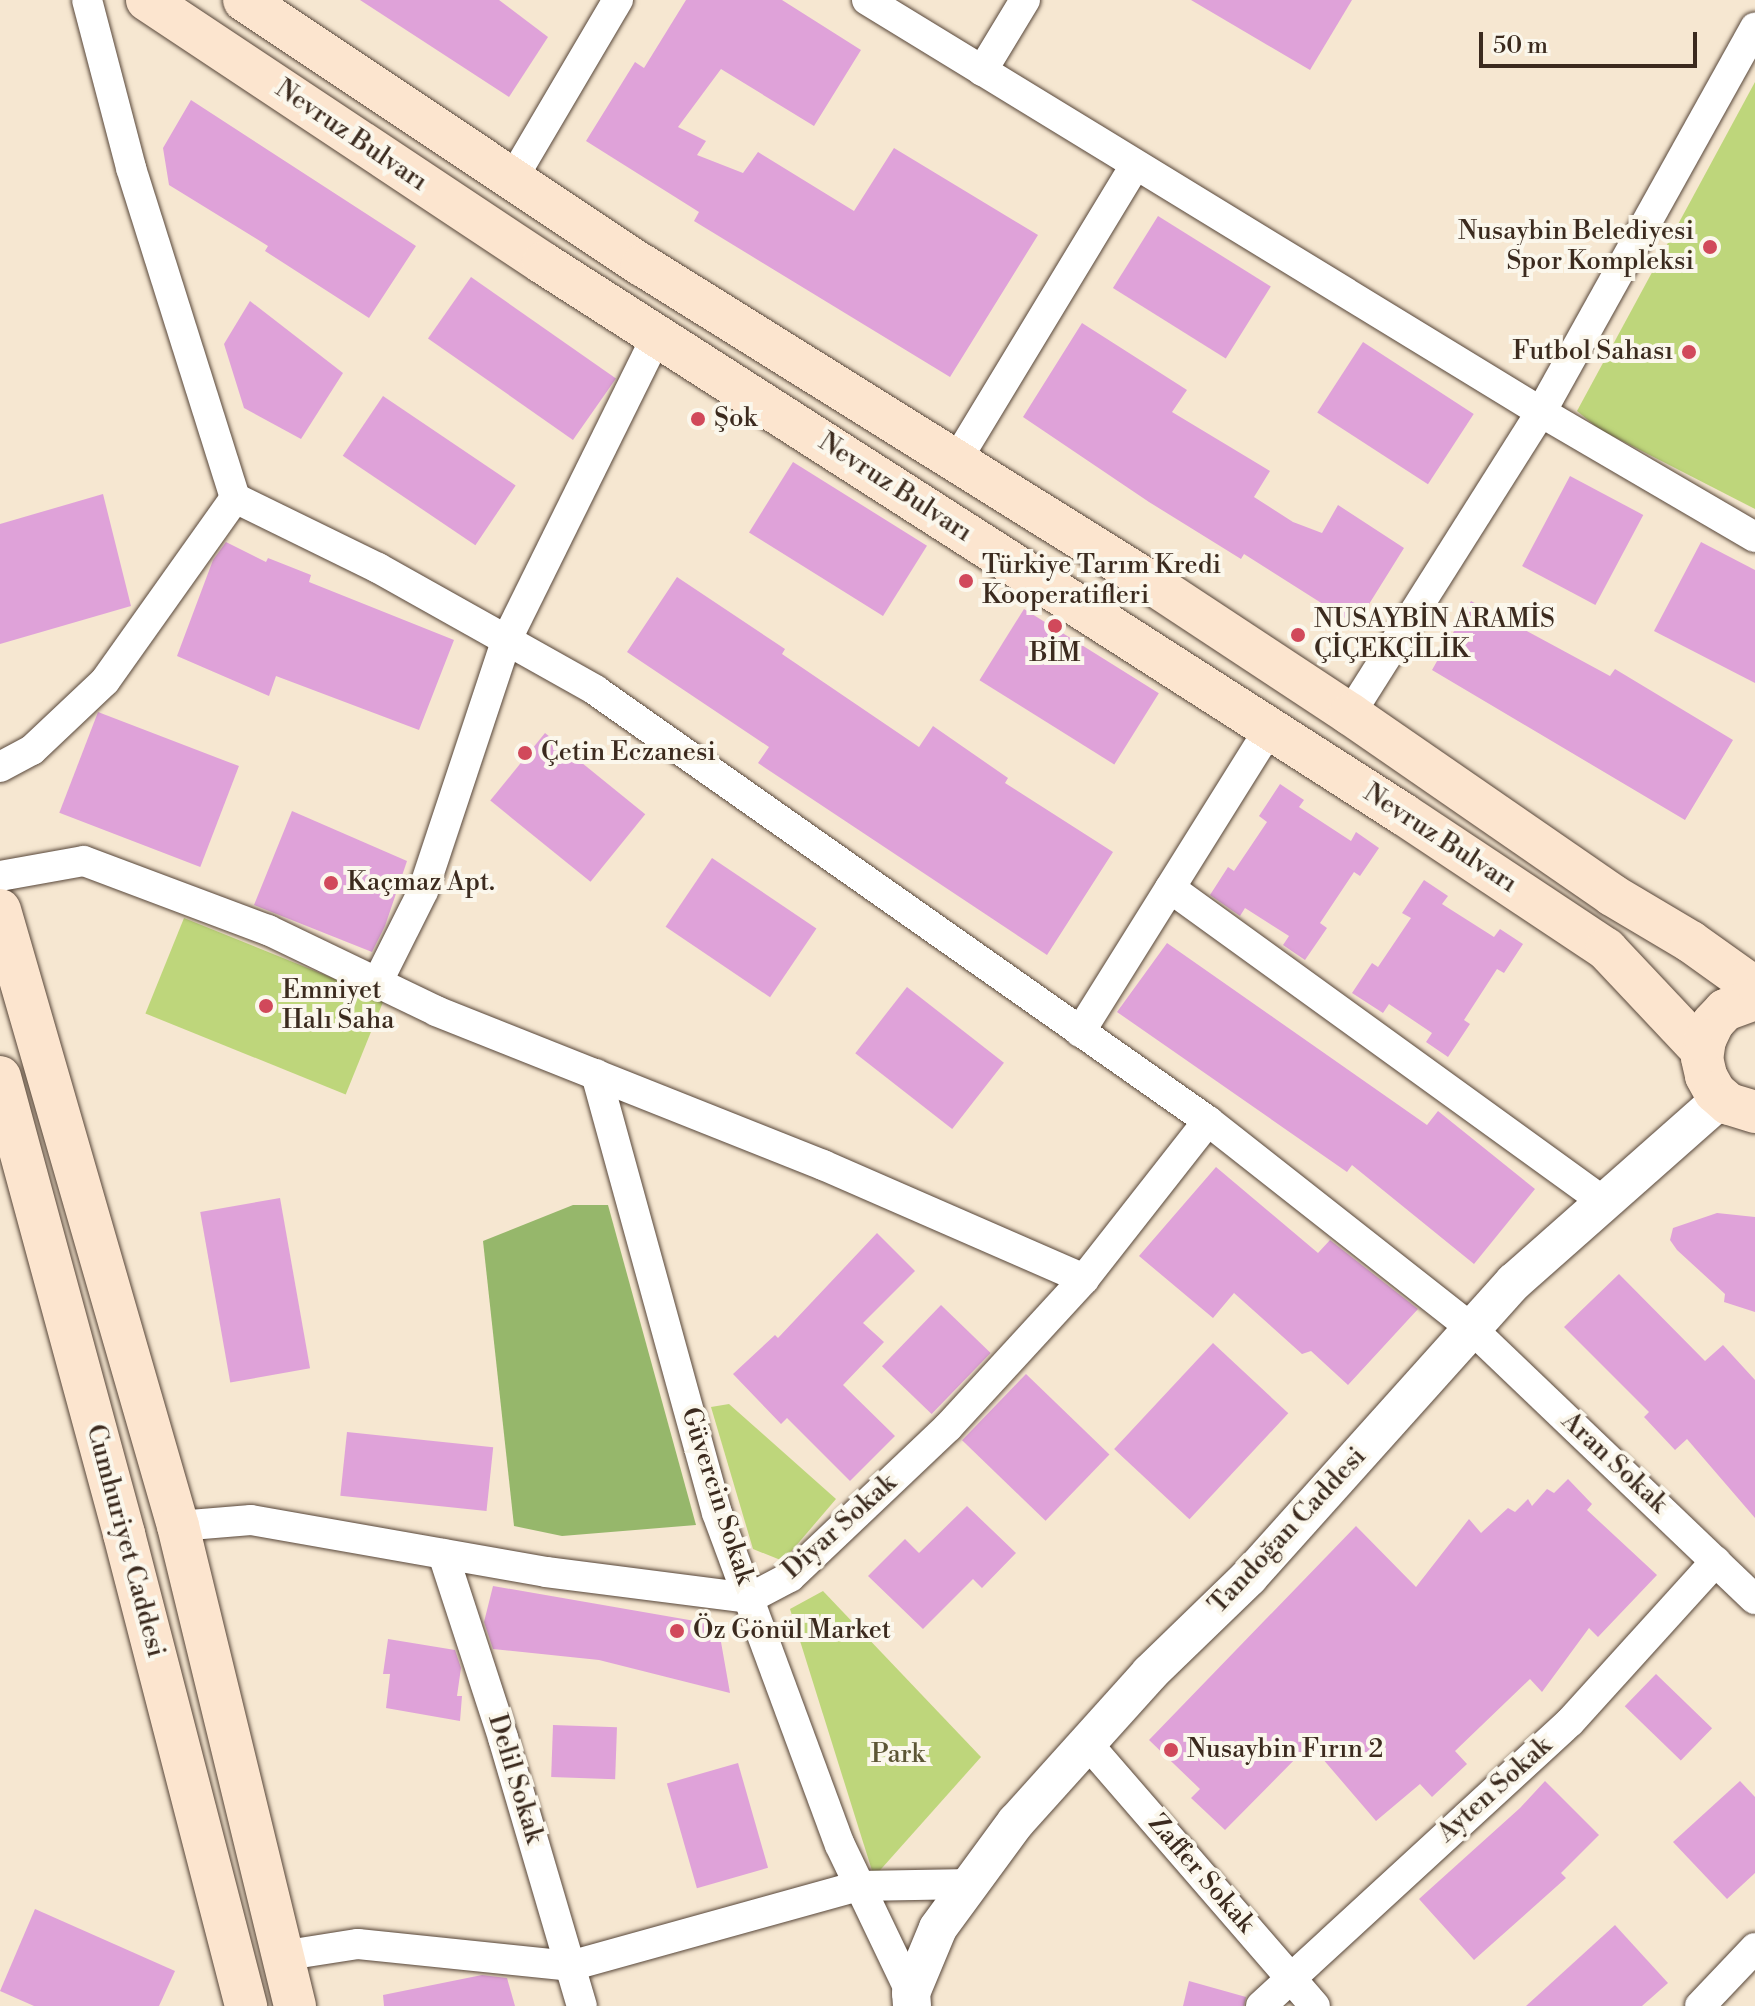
<!DOCTYPE html>
<html>
<head>
<meta charset="utf-8">
<style>
  body { margin:0 }
  #map { position:relative; width:1755px; height:2006px; overflow:hidden; background:#f6e7d1; font-family:"Libre Bodoni",serif }
  div>[style] { position:absolute }
  [style*='--x'] { left:calc(var(--x)*1px); top:calc(var(--y)*1px); width:calc(var(--w)*1px); rotate:calc(var(--a)*1deg) }
  .green>* { inset:0; background:#bed67b; transform-origin:0 0 }
  .forest>* { inset:0; background:#96b76b }
  .building>* { inset:0; background:#dfa2d9; transform-origin:0 0 }
  .roads { filter:drop-shadow(0 0 2px #574639) drop-shadow(0 0 2px #574639) }
  .minor>* { height:30px; margin:-15px; padding:0 15px; transform-origin:15px; border-radius:15px; background:#fff }
  .tertiary>* { height:38px; margin:-19px; padding:0 19px; transform-origin:19px; border-radius:19px; background:#fff }
  .secondary>* { height:42px; margin:-21px; padding:0 21px; transform-origin:21px; border-radius:21px; background:#fce5cf }
  .dots>* { width:22px; height:22px; translate:-50% -50%; box-sizing:border-box; border:4px solid #fbf7ec; border-radius:50% }
  span { translate:-50% -50%; white-space:nowrap; text-align:center; line-height:1.15; -webkit-text-stroke:8px #fbf7ec; paint-order:stroke }
  .street-label { font-size:26px; color:#3b2a1e }
  .poi-label { font-size:26px; color:#3b2a1e }
  .right { translate:-100% -50%; text-align:right }
  .left { translate:0 -50%; text-align:left }
  .park-label { font-size:26px; color:#5c5535 }
  .scale { position:absolute; left:1479px; top:32px; width:218px; height:36px; box-sizing:border-box; border:4px solid #3b2a1e; border-top:0; padding-left:10px; font-size:24px; line-height:28px; white-space:nowrap; color:#3b2a1e; -webkit-text-stroke:6px #fbf7ec; paint-order:stroke }
</style>
</head>
<body>
<div id="map">
  <div class="green">
    <i style="clip-path:polygon(1755px 82px,1755px 509px,1599px 429px,1577px 411px)"></i>
    <i style="left:184px;top:918px;width:216px;height:103px;rotate:22deg"></i>
    <i style="clip-path:polygon(729px 1404px,836px 1499px,783px 1561px,753px 1549px,711px 1407px)"></i>
    <i style="clip-path:polygon(823px 1591px,981px 1757px,874px 1877px,790px 1609px)"></i>
  </div>
  <div class="forest">
    <i style="clip-path:polygon(573px 1205px,608px 1205px,696px 1525px,562px 1536px,514px 1526px,483px 1241px)"></i>
  </div>
  <div class="building">
    <i style="clip-path:polygon(360px 0,499px 0,548px 37px,509px 97px)"></i>
    <i style="clip-path:polygon(686px 0,782px 0,861px 50px,814px 126px,721px 69px,678px 127px,706px 141px,697px 155px,743px 173px,758px 152px,854px 211px,894px 148px,1038px 235px,950px 377px,694px 221px,699px 212px,586px 141px,635px 62px,644px 68px)"></i>
    <i style="clip-path:polygon(1191px 0,1352px 0,1310px 70px)"></i>
    <i style="clip-path:polygon(191px 100px,416px 246px,369px 318px,265px 251px,268px 246px,169px 185px,163px 148px)"></i>
    <i style="left:1158px;top:216px;width:133px;height:85px;rotate:32deg"></i>
    <i style="left:471px;top:277px;width:177px;height:75px;rotate:35deg"></i>
    <i style="clip-path:polygon(250px 301px,343px 373px,301px 439px,244px 408px,224px 344px)"></i>
    <i style="clip-path:polygon(1082px 323px,1187px 390px,1172px 412px,1270px 471px,1254px 497px,1293px 522px,1322px 533px,1338px 505px,1404px 548px,1356px 625px,1244px 554px,1241px 559px,1149px 502px,1023px 417px)"></i>
    <i style="left:1363px;top:342px;width:132px;height:84px;rotate:33deg"></i>
    <i style="left:383px;top:396px;width:160px;height:72px;rotate:34deg"></i>
    <i style="left:793px;top:462px;width:158px;height:83px;rotate:32deg"></i>
    <i style="left:1570px;top:476px;width:83px;height:102px;rotate:28deg"></i>
    <i style="clip-path:polygon(103px 494px,131px 606px,0 644px,0 524px)"></i>
    <i style="clip-path:polygon(226px 542px,266px 562px,268px 558px,311px 575px,309px 582px,454px 640px,419px 730px,276px 676px,269px 696px,177px 656px,213px 560px)"></i>
    <i style="clip-path:polygon(1701px 542px,1755px 570px,1755px 683px,1654px 631px)"></i>
    <i style="clip-path:polygon(677px 577px,785px 649px,782px 654px,919px 747px,933px 726px,1008px 778px,1005px 783px,1113px 852px,1047px 955px,758px 763px,769px 747px,627px 652px)"></i>
    <i style="clip-path:polygon(1471px 601px,1610px 676px,1615px 669px,1733px 740px,1685px 820px,1432px 670px)"></i>
    <i style="left:1024px;top:609px;width:159px;height:84px;rotate:32deg"></i>
    <i style="left:98px;top:712px;width:151px;height:108px;rotate:21deg"></i>
    <i style="left:545px;top:733px;width:129px;height:87px;rotate:39deg"></i>
    <i style="clip-path:polygon(1280px 784px,1304px 800px,1299px 807px,1351px 841px,1356px 832px,1379px 848px,1360px 876px,1354px 872px,1320px 923px,1327px 928px,1305px 960px,1283px 945px,1289px 936px,1245px 908px,1240px 916px,1210px 895px,1228px 867px,1234px 871px,1267px 822px,1259px 816px)"></i>
    <i style="clip-path:polygon(292px 811px,407px 861px,385px 926px,372px 952px,254px 905px)"></i>
    <i style="left:712px;top:858px;width:126px;height:83px;rotate:34deg"></i>
    <i style="clip-path:polygon(1424px 880px,1448px 896px,1442px 904px,1494px 937px,1500px 929px,1523px 944px,1504px 973px,1497px 969px,1464px 1020px,1470px 1024px,1448px 1057px,1426px 1042px,1432px 1033px,1389px 1004px,1383px 1013px,1352px 993px,1372px 963px,1378px 967px,1411px 918px,1402px 913px)"></i>
    <i style="clip-path:polygon(1167px 943px,1427px 1125px,1438px 1111px,1535px 1189px,1474px 1264px,1352px 1165px,1347px 1172px,1117px 1012px)"></i>
    <i style="left:907px;top:987px;width:123px;height:84px;rotate:38deg"></i>
    <i style="clip-path:polygon(1216px 1167px,1318px 1253px,1330px 1240px,1418px 1309px,1348px 1385px,1311px 1351px,1302px 1354px,1234px 1293px,1213px 1318px,1139px 1256px)"></i>
    <i style="left:280px;top:1198px;width:173px;height:81px;rotate:80deg"></i>
    <i style="clip-path:polygon(1717px 1213px,1755px 1217px,1755px 1312px,1724px 1302px,1725px 1294px,1677px 1250px,1670px 1240px,1673px 1228px)"></i>
    <i style="clip-path:polygon(877px 1233px,915px 1271px,863px 1323px,884px 1342px,843px 1385px,895px 1436px,850px 1481px,787px 1418px,781px 1424px,733px 1374px,775px 1335px,778px 1338px)"></i>
    <i style="clip-path:polygon(1619px 1274px,1705px 1361px,1723px 1345px,1755px 1380px,1755px 1518px,1687px 1439px,1675px 1450px,1644px 1417px,1649px 1412px,1564px 1327px)"></i>
    <i style="left:941px;top:1305px;width:69px;height:85px;rotate:44deg"></i>
    <i style="left:1213px;top:1343px;width:103px;height:145px;rotate:43deg"></i>
    <i style="left:1026px;top:1374px;width:116px;height:92px;rotate:44deg"></i>
    <i style="left:347px;top:1432px;width:147px;height:64px;rotate:6deg"></i>
    <i style="clip-path:polygon(1568px 1479px,1592px 1504px,1587px 1510px,1657px 1575px,1598px 1637px,1589px 1628px,1542px 1692px,1530px 1679px,1455px 1751px,1467px 1764px,1432px 1797px,1420px 1784px,1376px 1821px,1310px 1744px,1225px 1830px,1191px 1798px,1200px 1789px,1149px 1740px,1356px 1526px,1416px 1587px,1469px 1519px,1481px 1533px,1508px 1508px,1515px 1512px,1528px 1499px,1532px 1506px,1547px 1489px,1554px 1493px)"></i>
    <i style="clip-path:polygon(967px 1506px,1016px 1553px,982px 1588px,973px 1579px,923px 1629px,868px 1576px,905px 1539px,919px 1553px)"></i>
    <i style="clip-path:polygon(493px 1586px,718px 1625px,730px 1693px,599px 1660px,493px 1649px,484px 1622px)"></i>
    <i style="clip-path:polygon(388px 1639px,455px 1650px,461px 1668px,457px 1696px,462px 1696px,460px 1721px,386px 1708px,390px 1674px,383px 1674px)"></i>
    <i style="left:1656px;top:1674px;width:78px;height:45px;rotate:44deg"></i>
    <i style="left:553px;top:1725px;width:64px;height:52px;rotate:2deg"></i>
    <i style="left:738px;top:1763px;width:109px;height:74px;rotate:74deg"></i>
    <i style="clip-path:polygon(1545px 1781px,1599px 1835px,1561px 1873px,1566px 1878px,1474px 1960px,1419px 1899px,1520px 1808px)"></i>
    <i style="clip-path:polygon(1740px 1781px,1755px 1797px,1755px 1873px,1727px 1899px,1673px 1842px)"></i>
    <i style="clip-path:polygon(35px 1909px,175px 1971px,159px 2006px,34px 2006px,0 1991px)"></i>
    <i style="clip-path:polygon(1615px 1925px,1668px 1983px,1642px 2006px,1526px 2006px)"></i>
    <i style="clip-path:polygon(482px 1975px,507px 1978px,515px 2006px,384px 2006px,383px 1995px)"></i>
    <i style="clip-path:polygon(1189px 1981px,1246px 1997px,1244px 2006px,1183px 2006px)"></i>
  </div>
  <div class="roads">
    <div class="minor">
      <i style="--x:87;--y:0;--w:174;--a:75.3"></i>
      <i style="--x:131;--y:168;--w:346;--a:72.5"></i>
      <i style="--x:235;--y:498;--w:159;--a:26.1"></i>
      <i style="--x:378;--y:568;--w:249;--a:29.3"></i>
      <i style="--x:595;--y:690;--w:749;--a:35.11"></i>
      <i style="--x:1208;--y:1121;--w:336;--a:38.2"></i>
      <i style="--x:1472;--y:1329;--w:391;--a:43.7"></i>
      <i style="--x:867;--y:0;--w:790;--a:31.44"></i>
      <i style="--x:1541;--y:412;--w:248;--a:30.3"></i>
      <i style="--x:982;--y:71;--w:83;--a:-58.8"></i>
      <i style="--x:513;--y:178;--w:207;--a:-59.5"></i>
      <i style="--x:956;--y:461;--w:345;--a:-58.8"></i>
      <i style="--x:1350;--y:714;--w:357;--a:-57.7"></i>
      <i style="--x:1541;--y:412;--w:440;--a:-60.9"></i>
      <i style="--x:0;--y:767;--w:36;--a:-28"></i>
      <i style="--x:32;--y:750;--w:100;--a:-43.4"></i>
      <i style="--x:105;--y:681;--w:224;--a:-54.6"></i>
      <i style="--x:0;--y:876;--w:85;--a:-10.1"></i>
      <i style="--x:84;--y:861;--w:197;--a:20.6"></i>
      <i style="--x:268;--y:930;--w:187;--a:25.7"></i>
      <i style="--x:436;--y:1011;--w:417;--a:21.7"></i>
      <i style="--x:823;--y:1165;--w:285;--a:23.6"></i>
      <i style="--x:1170;--y:888;--w:536;--a:35.89"></i>
      <i style="--x:377;--y:983;--w:103;--a:-63.4"></i>
      <i style="--x:423;--y:891;--w:266;--a:-71.6"></i>
      <i style="--x:507;--y:639;--w:338;--a:-63.7"></i>
      <i style="--x:1080;--y:1032;--w:358;--a:-58"></i>
      <i style="--x:596;--y:1074;--w:455;--a:74.6"></i>
      <i style="--x:717;--y:1513;--w:354;--a:69.7"></i>
      <i style="--x:840;--y:1845;--w:164;--a:64.4"></i>
      <i style="--x:178;--y:1526;--w:73;--a:-4.7"></i>
      <i style="--x:251;--y:1520;--w:300;--a:10"></i>
      <i style="--x:546;--y:1572;--w:206;--a:7.3"></i>
      <i style="--x:750;--y:1598;--w:45;--a:-27.7"></i>
      <i style="--x:790;--y:1577;--w:218;--a:-43.5"></i>
      <i style="--x:948;--y:1427;--w:201;--a:-47.4"></i>
      <i style="--x:1084;--y:1279;--w:201;--a:-51.9"></i>
      <i style="--x:443;--y:1554;--w:194;--a:71.9"></i>
      <i style="--x:503;--y:1738;--w:279;--a:73.6"></i>
      <i style="--x:1087;--y:1743;--w:348;--a:49.1"></i>
      <i style="--x:281;--y:1956;--w:78;--a:-8.9"></i>
      <i style="--x:358;--y:1944;--w:213;--a:5.9"></i>
      <i style="--x:570;--y:1966;--w:300;--a:-15.5"></i>
      <i style="--x:859;--y:1886;--w:112;--a:-1"></i>
      <i style="--x:1261;--y:2006;--w:420;--a:-42.6"></i>
      <i style="--x:1570;--y:1722;--w:217;--a:-47.8"></i>
      <i style="--x:1700;--y:2006;--w:80;--a:-46.5"></i>
    </div>
    <div class="tertiary">
      <i style="--x:912;--y:2006;--w:13;--a:-94"></i>
      <i style="--x:911;--y:1993;--w:70;--a:-67.4"></i>
      <i style="--x:938;--y:1928;--w:132;--a:-53.7"></i>
      <i style="--x:1016;--y:1822;--w:200;--a:-48"></i>
      <i style="--x:1150;--y:1673;--w:138;--a:-44.1"></i>
      <i style="--x:1249;--y:1577;--w:397;--a:-48.1"></i>
      <i style="--x:1514;--y:1282;--w:278;--a:-41.5"></i>
    </div>
    <div class="secondary">
      <i style="--x:147;--y:0;--w:475;--a:33.6"></i>
      <i style="--x:543;--y:263;--w:1021;--a:32.65"></i>
      <i style="--x:1403;--y:814;--w:244;--a:33.6"></i>
      <i style="--x:1606;--y:949;--w:141;--a:46.7"></i>
      <i style="--x:244;--y:0;--w:478;--a:33.7"></i>
      <i style="--x:642;--y:265;--w:599;--a:31.96"></i>
      <i style="--x:1150;--y:582;--w:240;--a:33.4"></i>
      <i style="--x:1350;--y:714;--w:318;--a:34.6"></i>
      <i style="--x:1612;--y:895;--w:92;--a:30.7"></i>
      <i style="--x:1691;--y:942;--w:69;--a:35.5"></i>
      <i style="--x:1747;--y:982;--w:13;--a:51"></i>
      <i style="--x:0;--y:910;--w:641;--a:73.88"></i>
      <i style="--x:178;--y:1526;--w:494;--a:76.3"></i>
      <i style="--x:1755;--y:999;--w:32;--a:160"></i>
      <i style="--x:1725;--y:1010;--w:18;--a:133"></i>
      <i style="--x:1713;--y:1023;--w:19;--a:115"></i>
      <i style="--x:1705;--y:1040;--w:18;--a:99"></i>
      <i style="--x:1702;--y:1058;--w:18;--a:77"></i>
      <i style="--x:1706;--y:1076;--w:18;--a:61"></i>
      <i style="--x:1715;--y:1092;--w:18;--a:41"></i>
      <i style="--x:1729;--y:1104;--w:27;--a:17"></i>
      <i style="--x:0;--y:1077;--w:474;--a:74.8"></i>
      <i style="--x:124;--y:1534;--w:488;--a:75.5"></i>
    </div>
  </div>
  <div class="dots">
    <i style="left:1710px;top:247px;background:#d1495b"></i>
    <i style="left:1689px;top:352px;background:#d1495b"></i>
    <i style="left:698px;top:419px;background:#d1495b"></i>
    <i style="left:966px;top:581px;background:#d1495b"></i>
    <i style="left:1055px;top:626px;background:#d1495b"></i>
    <i style="left:1298px;top:635px;background:#d1495b"></i>
    <i style="left:525px;top:753px;background:#d1495b"></i>
    <i style="left:331px;top:883px;background:#d1495b"></i>
    <i style="left:266px;top:1006px;background:#d1495b"></i>
    <i style="left:677px;top:1631px;background:#d1495b"></i>
    <i style="left:1171px;top:1750px;background:#d1495b"></i>
  </div>
  <div class="street-label">
    <span style="left:351px;top:136px;rotate:34deg">Nevruz Bulvarı</span>
    <span style="left:895px;top:488px;rotate:33deg">Nevruz Bulvarı</span>
    <span style="left:1440px;top:839px;rotate:33deg">Nevruz Bulvarı</span>
    <span style="left:1614px;top:1463px;rotate:43deg">Aran Sokak</span>
    <span style="left:717px;top:1496px;rotate:72deg">Güvercin Sokak</span>
    <span style="left:840px;top:1527px;rotate:-42deg">Diyar Sokak</span>
    <span style="left:1288px;top:1531px;rotate:-47deg">Tandoğan Caddesi</span>
    <span style="left:125px;top:1541px;rotate:75deg">Cumhuriyet Caddesi</span>
    <span style="left:515px;top:1779px;rotate:73deg">Delil Sokak</span>
    <span style="left:1495px;top:1790px;rotate:-42deg">Ayten Sokak</span>
    <span style="left:1201px;top:1874px;rotate:49deg">Zaffer Sokak</span>
  </div>
  <div class="poi-label">
    <span class="right" style="left:1694px;top:247px">Nusaybin Belediyesi<br>Spor Kompleksi</span>
    <span class="right" style="left:1673px;top:352px">Futbol Sahası</span>
    <span class="left" style="left:714px;top:419px">Şok</span>
    <span class="left" style="left:982px;top:581px">Türkiye Tarım Kredi<br>Kooperatifleri</span>
    <span class="left" style="left:1314px;top:635px">NUSAYBİN ARAMİS<br>ÇİÇEKÇİLİK</span>
    <span style="left:1055px;top:654px">BİM</span>
    <span class="left" style="left:541px;top:753px">Çetin Eczanesi</span>
    <span class="left" style="left:347px;top:883px">Kaçmaz Apt.</span>
    <span class="left" style="left:282px;top:1006px">Emniyet<br>Halı Saha</span>
    <span class="left" style="left:693px;top:1631px">Öz Gönül Market</span>
    <span class="left" style="left:1187px;top:1750px">Nusaybin Fırın 2</span>
  </div>
  <div class="park-label">
    <span style="left:898px;top:1755px">Park</span>
  </div>
  <div class="scale">50 m</div>
</div>
</body>
</html>
